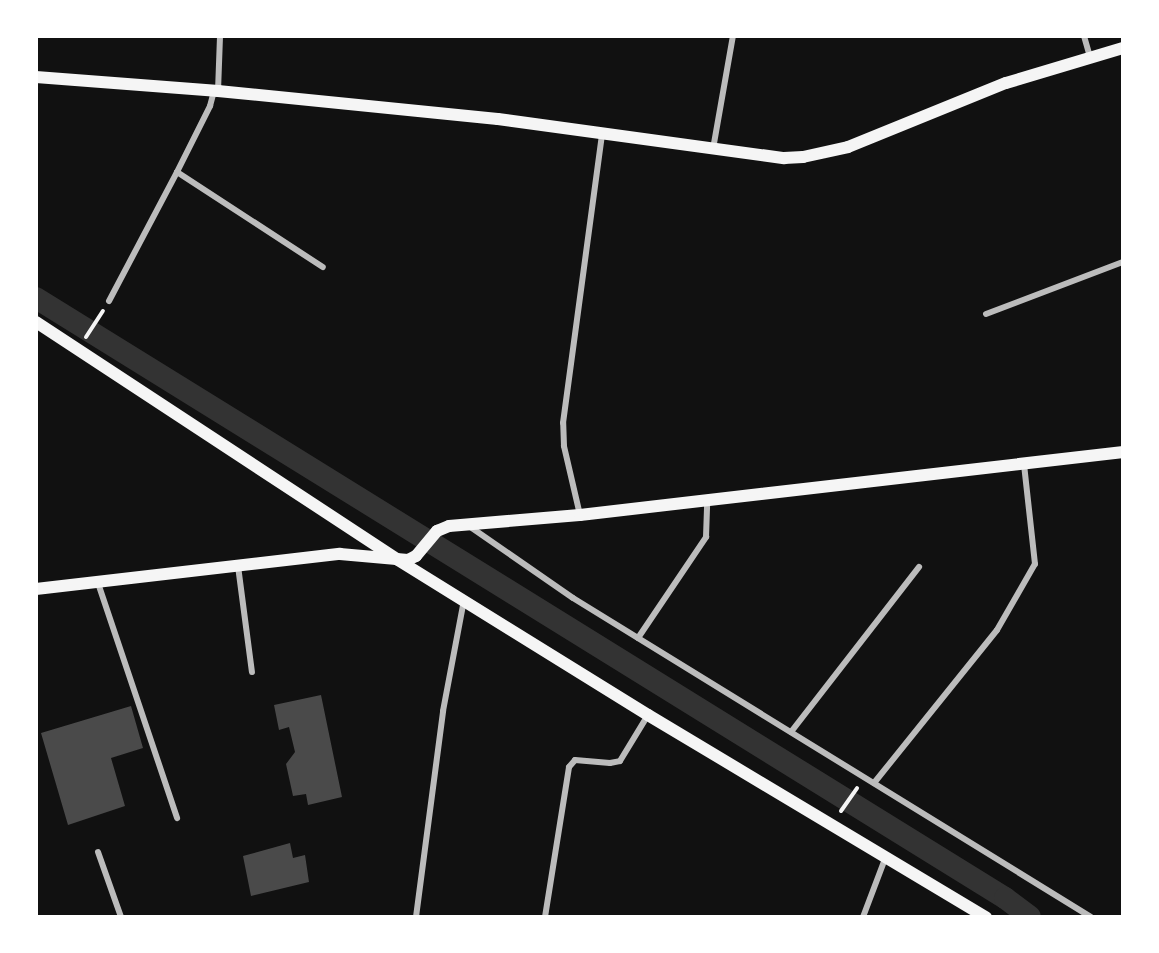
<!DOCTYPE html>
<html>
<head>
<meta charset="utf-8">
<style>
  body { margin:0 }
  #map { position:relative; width:1159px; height:953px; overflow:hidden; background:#111; font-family:Overpass,sans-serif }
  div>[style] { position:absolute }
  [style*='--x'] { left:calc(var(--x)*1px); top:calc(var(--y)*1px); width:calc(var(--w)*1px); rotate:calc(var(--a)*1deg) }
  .canal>* { height:22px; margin:-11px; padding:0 11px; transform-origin:11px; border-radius:11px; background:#333 }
  .building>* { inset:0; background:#4a4a4a }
  .path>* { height:4px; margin:-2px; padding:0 2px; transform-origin:2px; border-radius:2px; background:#f5f5f5 }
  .minor>* { height:6px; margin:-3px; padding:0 3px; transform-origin:3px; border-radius:3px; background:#bcbcbc }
  .secondary>* { height:12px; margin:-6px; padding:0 6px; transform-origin:6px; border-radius:6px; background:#f5f5f5 }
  span { translate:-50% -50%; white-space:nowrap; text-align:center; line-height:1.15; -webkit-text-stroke:6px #fff; paint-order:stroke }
  .frame { position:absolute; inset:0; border:38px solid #fff; pointer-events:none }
</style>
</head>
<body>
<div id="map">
  <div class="canal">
    <i style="--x:36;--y:298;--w:1140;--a:31.77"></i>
    <i style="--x:1005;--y:898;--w:31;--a:37"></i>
  </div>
  <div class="building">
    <i style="clip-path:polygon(321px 695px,342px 797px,308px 805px,306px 794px,293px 796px,286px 764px,295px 752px,289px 727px,279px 730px,274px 705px)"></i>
    <i style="clip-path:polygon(131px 706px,143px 748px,111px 758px,125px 806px,68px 825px,41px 733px)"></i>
    <i style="clip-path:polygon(290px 843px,293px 858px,305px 855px,309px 882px,251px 896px,243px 856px)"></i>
  </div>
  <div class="path">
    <i style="--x:86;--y:337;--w:31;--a:-57"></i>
    <i style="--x:841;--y:811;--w:28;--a:-55"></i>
  </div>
  <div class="minor">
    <i style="--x:1084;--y:36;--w:22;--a:74"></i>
    <i style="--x:218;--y:91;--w:55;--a:-87.9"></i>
    <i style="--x:713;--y:149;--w:115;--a:-80"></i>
    <i style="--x:177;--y:172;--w:174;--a:33.1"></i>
    <i style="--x:109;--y:301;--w:146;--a:-62.2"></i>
    <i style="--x:177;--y:172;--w:74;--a:-63.4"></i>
    <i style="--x:210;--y:106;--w:16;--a:-75"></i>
    <i style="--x:986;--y:314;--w:147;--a:-20.8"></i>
    <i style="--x:580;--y:515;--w:71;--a:-103.1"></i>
    <i style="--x:564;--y:446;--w:23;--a:-92"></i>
    <i style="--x:563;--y:423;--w:292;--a:-82.3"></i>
    <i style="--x:469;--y:526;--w:126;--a:34.7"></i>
    <i style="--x:573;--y:598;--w:608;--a:31.63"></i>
    <i style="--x:238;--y:566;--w:107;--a:82.5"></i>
    <i style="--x:98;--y:583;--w:248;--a:71.4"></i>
    <i style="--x:638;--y:638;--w:122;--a:-56"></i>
    <i style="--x:706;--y:537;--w:36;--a:-88"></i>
    <i style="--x:791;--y:732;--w:209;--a:-52.2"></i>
    <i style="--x:874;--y:783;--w:196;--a:-51.2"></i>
    <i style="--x:997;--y:630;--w:76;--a:-60.1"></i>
    <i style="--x:1035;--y:564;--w:101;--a:-96.3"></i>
    <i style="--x:98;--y:852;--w:69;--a:70.5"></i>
    <i style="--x:416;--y:917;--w:208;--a:-82.5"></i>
    <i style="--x:443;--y:711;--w:113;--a:-79.3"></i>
    <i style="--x:545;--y:917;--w:152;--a:-80.9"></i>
    <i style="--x:569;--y:767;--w:9;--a:-49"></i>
    <i style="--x:575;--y:760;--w:35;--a:5"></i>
    <i style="--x:610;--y:763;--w:10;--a:-11"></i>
    <i style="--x:620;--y:761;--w:54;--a:-58.7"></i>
    <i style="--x:863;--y:917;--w:65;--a:-69.3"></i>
  </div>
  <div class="secondary">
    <i style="--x:36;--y:77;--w:183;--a:4.4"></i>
    <i style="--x:218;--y:91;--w:281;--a:5.7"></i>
    <i style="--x:498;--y:119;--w:289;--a:7.8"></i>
    <i style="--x:784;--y:158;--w:19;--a:-3"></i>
    <i style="--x:803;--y:157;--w:46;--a:-12.5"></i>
    <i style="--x:848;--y:147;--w:170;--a:-22.1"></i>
    <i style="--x:1006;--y:83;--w:122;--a:-16.7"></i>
    <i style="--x:36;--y:322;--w:433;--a:33.3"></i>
    <i style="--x:398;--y:560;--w:294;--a:31.8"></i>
    <i style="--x:648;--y:715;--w:394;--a:30.9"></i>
    <i style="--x:36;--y:589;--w:306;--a:-6.6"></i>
    <i style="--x:340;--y:554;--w:68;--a:5"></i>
    <i style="--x:408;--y:560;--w:9;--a:-27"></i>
    <i style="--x:416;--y:556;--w:33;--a:-50"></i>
    <i style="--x:437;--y:531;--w:13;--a:-23"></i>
    <i style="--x:449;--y:526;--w:131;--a:-4.8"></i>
    <i style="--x:580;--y:515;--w:547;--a:-6.62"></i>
  </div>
  <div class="frame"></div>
</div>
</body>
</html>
